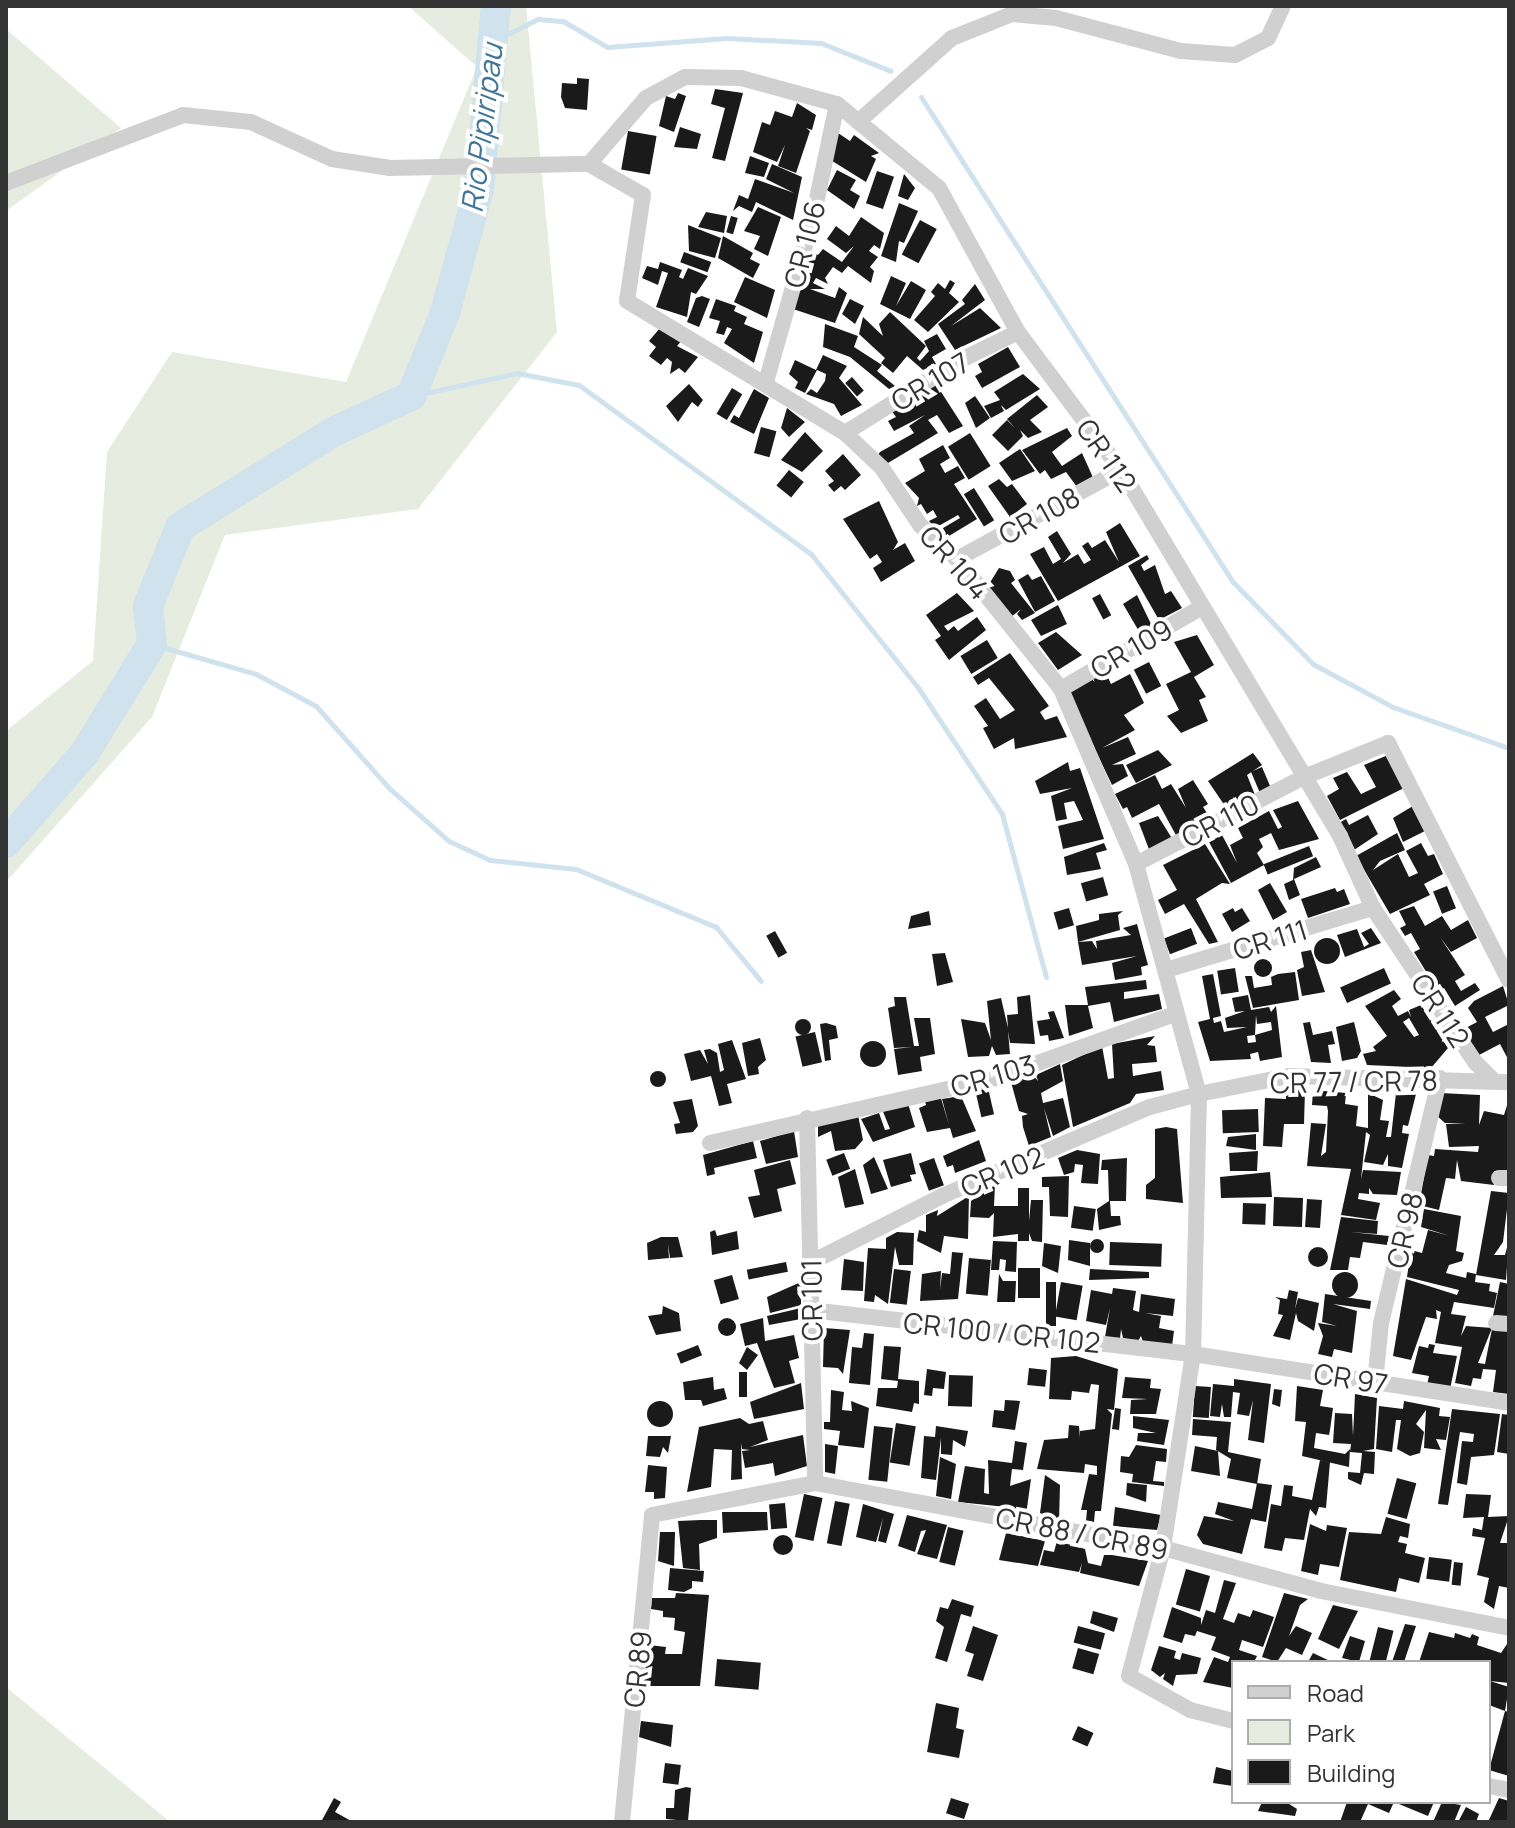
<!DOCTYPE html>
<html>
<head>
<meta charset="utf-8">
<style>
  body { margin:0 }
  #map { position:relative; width:1515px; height:1828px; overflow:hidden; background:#fff; font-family:Manrope,sans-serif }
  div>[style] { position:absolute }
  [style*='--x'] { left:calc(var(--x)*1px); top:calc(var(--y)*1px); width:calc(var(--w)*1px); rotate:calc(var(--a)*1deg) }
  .green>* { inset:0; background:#e6ecdf }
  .stream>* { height:5px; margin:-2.5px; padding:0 2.5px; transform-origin:2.5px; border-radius:2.5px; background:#cfe2ee }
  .river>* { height:30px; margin:-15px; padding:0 15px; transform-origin:15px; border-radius:15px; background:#cfe2ee }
  .building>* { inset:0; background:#1a1a1a; transform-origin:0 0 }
  .round { border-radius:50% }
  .minor>* { height:16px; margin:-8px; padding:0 8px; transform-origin:8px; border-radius:8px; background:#d0d0d0 }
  span { translate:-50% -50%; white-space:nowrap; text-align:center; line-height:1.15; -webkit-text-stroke:8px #fff; paint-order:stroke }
  .street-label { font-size:28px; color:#333 }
  .water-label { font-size:30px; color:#3f7597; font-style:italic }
  .frame { position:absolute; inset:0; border:8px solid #333; pointer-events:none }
  .legend { position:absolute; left:1231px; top:1660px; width:260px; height:144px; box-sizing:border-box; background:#fff; border:2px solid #adadad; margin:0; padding:10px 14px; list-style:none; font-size:24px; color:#333 }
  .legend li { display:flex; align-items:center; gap:16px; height:40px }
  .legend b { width:40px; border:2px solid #adadad }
</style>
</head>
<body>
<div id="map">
  <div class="green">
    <i style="clip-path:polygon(408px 6px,526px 6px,557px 332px,418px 509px,225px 535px,152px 717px,6px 882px,6px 731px,93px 661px,107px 452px,172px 352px,346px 382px,477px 67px)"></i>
    <i style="clip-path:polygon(6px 29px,121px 128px,6px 211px)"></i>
    <i style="clip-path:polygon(6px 1687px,140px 1797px,170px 1822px,6px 1822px)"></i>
  </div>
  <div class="stream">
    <i style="--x:490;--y:57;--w:27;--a:-54"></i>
    <i style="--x:506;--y:35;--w:36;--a:-27"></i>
    <i style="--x:538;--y:19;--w:25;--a:5"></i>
    <i style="--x:563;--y:21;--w:51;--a:30.6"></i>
    <i style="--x:607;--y:47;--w:120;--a:-4.3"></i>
    <i style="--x:727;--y:38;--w:94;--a:3"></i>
    <i style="--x:821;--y:43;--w:75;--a:21.8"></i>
    <i style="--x:921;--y:97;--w:577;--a:57.25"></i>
    <i style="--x:1233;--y:582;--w:115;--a:45.7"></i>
    <i style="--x:1313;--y:664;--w:91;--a:28.3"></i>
    <i style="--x:1393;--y:707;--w:123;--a:19.5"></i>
    <i style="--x:411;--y:396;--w:108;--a:-12.2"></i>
    <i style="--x:517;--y:373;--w:63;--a:11"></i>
    <i style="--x:579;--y:385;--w:287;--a:36.1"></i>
    <i style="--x:811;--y:554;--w:173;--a:51.3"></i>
    <i style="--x:919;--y:689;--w:150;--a:56.4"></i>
    <i style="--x:1002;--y:814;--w:169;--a:74.9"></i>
    <i style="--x:152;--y:644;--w:108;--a:16.1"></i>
    <i style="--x:256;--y:674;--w:68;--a:28.1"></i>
    <i style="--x:316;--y:706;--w:110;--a:48.3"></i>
    <i style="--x:389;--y:788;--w:80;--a:41.5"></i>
    <i style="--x:449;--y:841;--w:45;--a:24.9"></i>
    <i style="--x:490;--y:860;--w:86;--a:6"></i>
    <i style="--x:576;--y:869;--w:152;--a:22.5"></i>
    <i style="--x:716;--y:927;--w:70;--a:50.2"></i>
  </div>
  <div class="river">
    <i style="--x:6;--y:843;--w:118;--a:-48.8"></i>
    <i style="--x:84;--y:754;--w:129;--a:-58.3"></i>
    <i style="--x:152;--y:644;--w:38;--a:-96"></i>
    <i style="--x:148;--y:606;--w:85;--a:-67.9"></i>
    <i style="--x:180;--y:527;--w:182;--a:-31.8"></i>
    <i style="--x:335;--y:431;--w:84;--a:-24.7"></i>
    <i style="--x:411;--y:396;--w:90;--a:-67.7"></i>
    <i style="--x:445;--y:313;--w:129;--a:-74.7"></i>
    <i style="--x:479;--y:189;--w:184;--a:-84.7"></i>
  </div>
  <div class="building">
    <i style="clip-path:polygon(577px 78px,589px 79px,587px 110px,565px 108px,561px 97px,562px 83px,577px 84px)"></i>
    <i style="clip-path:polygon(715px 89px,743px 93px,725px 161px,712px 158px,725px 108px,711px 104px)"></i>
    <i style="clip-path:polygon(678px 93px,686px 96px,674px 132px,659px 126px,666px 96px,675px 99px)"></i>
    <i style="clip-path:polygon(797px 103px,816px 115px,812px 130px,806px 128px,810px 131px,796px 173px,778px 166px,785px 145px,777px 162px,753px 152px,762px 122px,770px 125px,775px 111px,792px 117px)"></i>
    <i style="clip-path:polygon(680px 127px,701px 134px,697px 149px,674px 147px)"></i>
    <i style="left:628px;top:131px;width:29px;height:39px;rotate:10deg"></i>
    <i style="clip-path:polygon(835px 131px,850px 141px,854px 135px,879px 153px,871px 156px,876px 159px,866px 182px,829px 159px)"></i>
    <i style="clip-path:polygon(750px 156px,769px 163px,764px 177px,745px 173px)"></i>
    <i style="clip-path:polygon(772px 164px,802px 177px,793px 220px,756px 202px,752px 212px,739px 206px,733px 211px,739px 195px,748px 199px,755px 179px,794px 193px,766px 179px)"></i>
    <i style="clip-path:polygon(837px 170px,856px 180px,850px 190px,860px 196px,854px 209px,827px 190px)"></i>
    <i style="left:877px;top:171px;width:18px;height:34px;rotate:19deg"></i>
    <i style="clip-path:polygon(904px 174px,915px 188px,908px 200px,898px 196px)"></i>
    <i style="clip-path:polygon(899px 203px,918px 211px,904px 243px,899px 241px,896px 262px,881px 256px)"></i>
    <i style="clip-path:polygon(758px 207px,781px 217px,768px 256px,754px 249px,760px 236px,744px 231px)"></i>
    <i style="clip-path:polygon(706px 212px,727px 216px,724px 233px,698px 227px)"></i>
    <i style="left:731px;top:216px;width:7px;height:17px;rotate:16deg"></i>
    <i style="clip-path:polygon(861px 217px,884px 233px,880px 249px,874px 245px,869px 251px,878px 257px,870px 267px,874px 271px,871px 283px,848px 266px,842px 273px,833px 267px,825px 278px,828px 284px,816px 278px,813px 283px,825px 289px,810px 289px,835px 298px,839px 287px,847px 293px,835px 323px,790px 308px,809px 249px,818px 255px,823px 249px,842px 262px,854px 246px,846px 253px,827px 239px,836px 226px,849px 236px)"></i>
    <i style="left:920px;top:220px;width:19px;height:39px;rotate:28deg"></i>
    <i style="clip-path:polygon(688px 225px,721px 238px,715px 258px,689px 251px)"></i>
    <i style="clip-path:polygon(723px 236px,753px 253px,750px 259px,760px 264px,753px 278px,718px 258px)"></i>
    <i style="left:684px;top:252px;width:29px;height:11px;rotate:20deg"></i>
    <i style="clip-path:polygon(660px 262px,682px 270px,679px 277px,683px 279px,688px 268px,708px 276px,696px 294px,691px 292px,687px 317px,656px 307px,668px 273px,662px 271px,658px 285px,642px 278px,647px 266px,658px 269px)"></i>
    <i style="clip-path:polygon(891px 276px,906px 283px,896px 306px,911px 281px,926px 290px,910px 319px,880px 304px)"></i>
    <i style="clip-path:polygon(745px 277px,775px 290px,767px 318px,734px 302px)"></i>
    <i style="clip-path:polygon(950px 280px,955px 283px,949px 293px,959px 302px,928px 332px,914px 320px,935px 296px,931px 292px,938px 283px,945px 289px)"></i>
    <i style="clip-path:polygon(975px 284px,985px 300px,951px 326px,980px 308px,1001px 328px,955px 350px,938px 324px,965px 304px,962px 300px)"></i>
    <i style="clip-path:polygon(702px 296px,710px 299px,699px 327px,687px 322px,696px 298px)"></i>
    <i style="clip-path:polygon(716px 299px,736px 306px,734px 311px,747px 317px,744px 324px,763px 332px,754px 363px,724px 343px,732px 329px,727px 327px,724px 335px,716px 333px,720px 321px,709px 318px)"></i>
    <i style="clip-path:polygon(850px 299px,864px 306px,855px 324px,842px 314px)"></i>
    <i style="clip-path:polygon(890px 312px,926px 346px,917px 358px,920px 361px,929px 351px,924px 341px,937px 334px,946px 349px,932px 357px,936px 364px,923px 370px,907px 356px,893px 373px,881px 363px,885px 358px,859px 334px,863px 317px,883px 336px,879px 324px)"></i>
    <i style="clip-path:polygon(825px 324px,858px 336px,854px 347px,882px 365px,877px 371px,895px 386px,889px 389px,850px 357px,823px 347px)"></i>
    <i style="clip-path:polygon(660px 328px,682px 340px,677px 346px,698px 357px,685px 373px,679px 368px,670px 374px,672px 362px,667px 358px,661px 365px,649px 356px,656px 347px,649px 341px)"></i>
    <i style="clip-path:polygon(1008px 347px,1020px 367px,982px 388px,975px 376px,982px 372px,978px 364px)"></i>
    <i style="clip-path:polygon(823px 355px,847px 366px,839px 378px,862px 405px,841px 416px,834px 404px,806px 394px,811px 389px,817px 393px,825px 381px,826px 374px,817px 370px,805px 393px,795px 388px,798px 382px,789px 374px,795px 360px,816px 370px)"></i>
    <i style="clip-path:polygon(1023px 374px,1040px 389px,1006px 410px,1001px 405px,1004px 411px,991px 418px,984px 406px,1000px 400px,994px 392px)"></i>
    <i style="left:852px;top:377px;width:18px;height:9px;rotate:49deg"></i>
    <i style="clip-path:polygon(689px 384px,703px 400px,698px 407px,692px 402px,678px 422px,666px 406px)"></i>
    <i style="clip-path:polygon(936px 384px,963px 426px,949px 433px,937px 415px,928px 420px,938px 433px,883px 466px,876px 458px,880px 452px,914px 433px,909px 426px,925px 415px,894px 431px,888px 421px,896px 417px,891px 410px,910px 399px,917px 404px,914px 399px)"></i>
    <i style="left:732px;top:388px;width:12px;height:30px;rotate:31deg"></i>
    <i style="clip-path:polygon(754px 389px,769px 398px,754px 434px,730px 422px,734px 415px,739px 418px)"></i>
    <i style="clip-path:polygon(1037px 395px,1048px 407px,1030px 420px,1042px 432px,1028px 438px,1020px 430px,1023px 436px,1008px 451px,992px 435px,1007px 420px,1015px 428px,1007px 419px)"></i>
    <i style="clip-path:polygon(975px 396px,990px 418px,976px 428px,965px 403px)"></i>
    <i style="clip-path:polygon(787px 408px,805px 422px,789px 437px,781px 428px)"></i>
    <i style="left:761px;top:427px;width:16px;height:27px;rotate:15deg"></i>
    <i style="clip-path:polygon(1067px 428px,1072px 436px,1052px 452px,1062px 466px,1082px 453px,1095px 482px,1080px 491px,1066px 472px,1051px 479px,1045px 470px,1040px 474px,1022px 450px)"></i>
    <i style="clip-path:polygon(805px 432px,823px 451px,802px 472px,781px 460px)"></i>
    <i style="left:970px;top:433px;width:39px;height:26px;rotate:58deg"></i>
    <i style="clip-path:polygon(943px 445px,950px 458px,940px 464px,945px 473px,958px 466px,965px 478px,954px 484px,977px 519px,944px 539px,938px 531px,960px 518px,958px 515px,935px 528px,929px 521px,937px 517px,933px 510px,927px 514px,921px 504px,917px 506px,919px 498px,905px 483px,925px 471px,919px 459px)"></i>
    <i style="clip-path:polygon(1020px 449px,1035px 471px,1012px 481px,999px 463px)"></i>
    <i style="clip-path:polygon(843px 454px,861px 475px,845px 490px,841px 486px,834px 492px,828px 485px,834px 481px,825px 471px)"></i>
    <i style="left:789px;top:470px;width:19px;height:20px;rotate:39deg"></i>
    <i style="clip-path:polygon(999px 479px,1007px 487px,1012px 484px,1027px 504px,1010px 517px,988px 486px)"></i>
    <i style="left:974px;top:488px;width:38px;height:12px;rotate:58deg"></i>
    <i style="clip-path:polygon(879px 501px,898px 542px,893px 550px,905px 543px,915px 561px,881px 582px,873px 568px,882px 562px,877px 554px,870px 559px,843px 519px)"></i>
    <i style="clip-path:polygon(1120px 523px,1140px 556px,1058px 601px,1030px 554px,1044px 547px,1053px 564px,1061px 559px,1048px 537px,1057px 531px,1071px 554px,1063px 563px,1078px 554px,1084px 564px,1091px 560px,1082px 546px,1088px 542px,1092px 548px,1105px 540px,1119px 562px,1106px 532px)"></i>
    <i style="clip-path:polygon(1147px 555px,1149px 559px,1141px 565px,1144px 571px,1155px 565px,1165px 594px,1171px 591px,1182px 608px,1159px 620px,1128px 566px)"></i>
    <i style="clip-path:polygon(999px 568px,1010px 571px,1015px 580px,1011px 583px,1035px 613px,1022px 620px,1017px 614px,1021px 609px,1011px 617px,986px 589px)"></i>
    <i style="clip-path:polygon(1028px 574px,1032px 580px,1041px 576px,1055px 601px,1035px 612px,1018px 580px)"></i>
    <i style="clip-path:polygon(957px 593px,974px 611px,944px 626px,948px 631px,954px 626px,958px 631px,977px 617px,986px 630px,949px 660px,935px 640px,941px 636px,926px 615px)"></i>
    <i style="left:1100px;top:594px;width:24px;height:9px;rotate:62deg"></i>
    <i style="clip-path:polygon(1137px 595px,1152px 626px,1140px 633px,1123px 604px)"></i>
    <i style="clip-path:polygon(1058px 605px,1067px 624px,1041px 636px,1031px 620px)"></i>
    <i style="clip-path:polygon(1056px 632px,1082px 655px,1058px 670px,1038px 643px)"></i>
    <i style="clip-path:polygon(1197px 635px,1214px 665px,1194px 677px,1206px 697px,1199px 700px,1208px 721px,1181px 733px,1167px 716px,1179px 710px,1166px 684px,1191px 672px,1174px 642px)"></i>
    <i style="left:987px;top:640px;width:21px;height:31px;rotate:59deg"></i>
    <i style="clip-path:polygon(1010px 653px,1049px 706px,1040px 712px,1045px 720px,1057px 716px,1067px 737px,1015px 749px,1014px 738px,994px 749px,983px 728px,988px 726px,974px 706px,986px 698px,1000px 719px,1015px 710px,989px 678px,978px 685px,973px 677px)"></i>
    <i style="left:1149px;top:662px;width:27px;height:17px;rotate:63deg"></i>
    <i style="clip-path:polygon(1105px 671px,1111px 684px,1130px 674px,1144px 703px,1124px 715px,1135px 730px,1102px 748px,1128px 737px,1136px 754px,1112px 765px,1123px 764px,1128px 776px,1112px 785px,1067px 690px,1090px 678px,1095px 682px,1092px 677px)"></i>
    <i style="clip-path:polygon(1158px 750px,1172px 765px,1136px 783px,1126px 765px)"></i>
    <i style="clip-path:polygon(1253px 753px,1262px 765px,1247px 775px,1255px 795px,1225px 806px,1208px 781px)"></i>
    <i style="clip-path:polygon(1388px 755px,1406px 787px,1340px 820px,1327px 796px,1339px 789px,1333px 778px,1347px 772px,1361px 794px,1376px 787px,1364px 765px)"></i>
    <i style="clip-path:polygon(1068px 762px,1070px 771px,1080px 768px,1104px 839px,1063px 849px,1058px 826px,1083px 820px,1074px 801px,1064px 803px,1067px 819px,1056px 821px,1051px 796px,1072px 788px,1040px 794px,1035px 781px)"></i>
    <i style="left:1262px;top:767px;width:25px;height:12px;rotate:67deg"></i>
    <i style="clip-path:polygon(1155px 775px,1162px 789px,1171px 784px,1186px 808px,1178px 789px,1193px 780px,1208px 804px,1203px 807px,1209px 816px,1200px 825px,1177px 837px,1159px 804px,1132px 818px,1127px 807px,1123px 809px,1115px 794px)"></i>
    <i style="clip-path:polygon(1298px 801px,1319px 839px,1279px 850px,1271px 833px,1259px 839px,1263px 847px,1257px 853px,1264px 865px,1231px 883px,1209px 842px,1222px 835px,1237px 863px,1230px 845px,1243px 838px,1238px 828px,1269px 811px,1278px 829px,1282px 827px,1273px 810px)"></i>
    <i style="clip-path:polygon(1413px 806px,1425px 831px,1403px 842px,1393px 818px)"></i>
    <i style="clip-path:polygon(1368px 815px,1378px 834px,1354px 850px,1339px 823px,1346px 819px,1349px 825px)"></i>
    <i style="clip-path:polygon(1158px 816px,1173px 840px,1150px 852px,1139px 823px)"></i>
    <i style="clip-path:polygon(1397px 833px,1405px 850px,1380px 861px,1373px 870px,1398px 854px,1409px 877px,1418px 873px,1406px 851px,1421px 843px,1428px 856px,1434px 854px,1443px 874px,1424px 884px,1430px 895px,1390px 914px,1356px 856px)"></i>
    <i style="clip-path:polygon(1104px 843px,1107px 850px,1096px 853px,1101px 869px,1067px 875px,1064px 857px)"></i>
    <i style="clip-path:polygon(1205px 844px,1230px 884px,1222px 883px,1196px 899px,1218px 942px,1209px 944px,1184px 904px,1165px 914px,1158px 900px,1177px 890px,1163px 865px)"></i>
    <i style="left:1309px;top:846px;width:11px;height:49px;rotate:68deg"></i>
    <i style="clip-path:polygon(1316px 857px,1321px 867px,1294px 879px,1300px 895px,1289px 900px,1284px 884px,1293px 880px,1294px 868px)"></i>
    <i style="left:1103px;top:877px;width:19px;height:23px;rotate:74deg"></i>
    <i style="clip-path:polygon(1270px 883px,1287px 912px,1273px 920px,1258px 890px)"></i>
    <i style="left:1447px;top:886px;width:24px;height:15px;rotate:68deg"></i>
    <i style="clip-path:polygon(1335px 888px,1337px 892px,1344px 889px,1350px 904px,1308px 918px,1301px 899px)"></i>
    <i style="clip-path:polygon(1414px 906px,1425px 926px,1442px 916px,1451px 930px,1468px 920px,1477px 938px,1451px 952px,1440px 937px,1465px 975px,1455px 981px,1461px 991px,1475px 983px,1480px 990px,1455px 1006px,1444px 988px,1438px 991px,1414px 952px,1420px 949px,1411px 933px,1405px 936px,1400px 928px,1406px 925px,1399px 911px)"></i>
    <i style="left:1069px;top:908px;width:18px;height:16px;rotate:74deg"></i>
    <i style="clip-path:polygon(1233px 908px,1235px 912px,1242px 908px,1250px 921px,1232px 932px,1222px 914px)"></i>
    <i style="clip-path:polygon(929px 911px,931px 925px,908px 929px,911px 916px)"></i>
    <i style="clip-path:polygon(1123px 911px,1118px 915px,1120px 930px,1078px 942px,1076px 926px,1099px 920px,1099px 914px)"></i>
    <i style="clip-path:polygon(1137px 924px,1148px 965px,1141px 967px,1142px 975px,1115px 980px,1112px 963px,1137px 956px,1082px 965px,1078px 942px,1092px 941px,1097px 949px,1096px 941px,1131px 935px,1123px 928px)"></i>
    <i style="left:1191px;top:928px;width:17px;height:29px;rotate:69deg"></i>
    <i style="clip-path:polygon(1371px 928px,1381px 943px,1345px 957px,1337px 935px,1357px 929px,1364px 947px,1369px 944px,1361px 933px)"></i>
    <i style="left:775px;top:931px;width:25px;height:10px;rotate:61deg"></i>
    <i class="round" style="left:1314px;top:938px;width:26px;height:26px"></i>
    <i style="clip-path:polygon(1311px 950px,1325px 992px,1302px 996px,1297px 970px,1304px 967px,1301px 952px)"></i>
    <i style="clip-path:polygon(945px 953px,953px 982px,937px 986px,932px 954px)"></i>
    <i class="round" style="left:1254px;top:959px;width:18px;height:18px"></i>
    <i style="left:1235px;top:968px;width:24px;height:18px;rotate:81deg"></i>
    <i style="left:1384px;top:968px;width:17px;height:48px;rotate:66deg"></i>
    <i style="clip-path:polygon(1295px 972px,1299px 1000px,1253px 1008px,1245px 976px,1252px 976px,1254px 988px,1272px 985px,1271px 977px,1278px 974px)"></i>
    <i style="clip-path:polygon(evenodd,1213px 974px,1221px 1016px,1213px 1018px,1214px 1023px,1221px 1021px,1224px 1032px,1247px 1027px,1227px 1028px,1225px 1018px,1245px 1011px,1235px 1012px,1232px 998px,1248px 995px,1251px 1010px,1269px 1007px,1271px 1012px,1276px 1006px,1282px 1057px,1260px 1061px,1258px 1052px,1250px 1054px,1251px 1059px,1210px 1061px,1198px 1022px,1210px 1019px,1202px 976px,1213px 974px,1256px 1015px,1257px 1024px,1271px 1022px,1272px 1030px,1255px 1035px,1256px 1042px,1248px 1043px,1247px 1036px,1255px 1035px,1256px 1015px)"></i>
    <i style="clip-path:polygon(1146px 980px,1147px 989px,1124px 992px,1124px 999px,1159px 994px,1162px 1009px,1114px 1022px,1110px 1002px,1088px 1006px,1093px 1028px,1069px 1036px,1065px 1005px,1088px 1005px,1085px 987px)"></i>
    <i style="clip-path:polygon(1503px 986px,1509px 1005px,1485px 1017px,1493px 1032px,1509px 1024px,1509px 1061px,1500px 1044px,1479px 1055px,1462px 1030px,1477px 1022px,1468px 1008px,1474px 1001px)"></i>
    <i style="clip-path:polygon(evenodd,1394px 990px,1401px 999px,1392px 1006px,1398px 1016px,1408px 1011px,1411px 1017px,1409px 1010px,1421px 1005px,1448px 1048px,1431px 1068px,1367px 1065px,1363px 1054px,1376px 1051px,1373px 1047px,1387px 1036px,1365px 1006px,1394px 990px,1409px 1018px,1419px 1035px,1414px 1037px,1403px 1022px,1409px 1018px)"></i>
    <i style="clip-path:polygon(1030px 995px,1035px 1044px,1010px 1043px,1008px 1031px,1010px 1054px,996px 1055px,992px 1046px,989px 1056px,968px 1057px,961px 1019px,985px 1023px,991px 1040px,987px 1001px,1001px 998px,1008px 1028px,1007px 1015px,1018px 1014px,1017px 997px)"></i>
    <i style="clip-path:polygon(894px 997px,906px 997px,914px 1046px,919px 1046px,914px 1018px,930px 1018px,935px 1054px,920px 1057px,922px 1071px,898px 1075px,894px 1049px,912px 1047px,894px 1048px,888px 1008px,895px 1006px)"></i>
    <i style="clip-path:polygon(1054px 1011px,1064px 1038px,1049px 1041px,1048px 1035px,1040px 1036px,1037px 1021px,1050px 1019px,1048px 1012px)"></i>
    <i class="round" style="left:795px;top:1019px;width:16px;height:16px"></i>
    <i style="clip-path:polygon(1310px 1022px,1313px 1035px,1332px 1031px,1335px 1044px,1328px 1045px,1331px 1063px,1311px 1062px,1303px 1023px)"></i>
    <i style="clip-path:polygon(1354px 1022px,1361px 1051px,1357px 1058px,1342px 1061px,1336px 1027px)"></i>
    <i style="clip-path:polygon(826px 1023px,836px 1026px,838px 1038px,829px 1040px,831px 1060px,825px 1061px,820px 1024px)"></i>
    <i style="left:815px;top:1032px;width:31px;height:20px;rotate:77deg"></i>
    <i style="clip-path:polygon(1155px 1036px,1147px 1045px,1155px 1046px,1157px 1062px,1132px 1064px,1133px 1076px,1161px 1071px,1164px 1090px,1136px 1094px,1130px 1103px,1073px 1127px,1062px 1065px,1102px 1046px,1108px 1079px,1114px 1078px,1112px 1044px)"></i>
    <i style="clip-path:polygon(760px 1038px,766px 1060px,758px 1067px,759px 1074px,748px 1076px,742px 1043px)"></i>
    <i style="clip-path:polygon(732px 1040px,746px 1079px,727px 1084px,732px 1103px,719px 1106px,711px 1076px,691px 1081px,684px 1054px,700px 1050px,708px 1064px,704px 1050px,710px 1049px,717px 1053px,720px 1072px,724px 1070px,718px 1044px)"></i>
    <i class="round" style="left:860px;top:1041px;width:26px;height:26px"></i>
    <i style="clip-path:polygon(1060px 1064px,1063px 1081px,1041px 1093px,1043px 1103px,1063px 1098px,1070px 1127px,1053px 1136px,1044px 1108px,1051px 1137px,1029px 1146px,1023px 1127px,1022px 1116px,1028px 1114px,1019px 1111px,1011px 1082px,1033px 1075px,1038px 1081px,1036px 1075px)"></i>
    <i class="round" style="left:650px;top:1071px;width:16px;height:16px"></i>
    <i style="left:988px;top:1088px;width:27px;height:13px;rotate:77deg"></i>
    <i style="clip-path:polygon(1286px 1089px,1305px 1090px,1304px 1124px,1284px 1124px,1282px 1147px,1263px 1146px,1265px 1098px,1286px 1099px)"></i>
    <i style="clip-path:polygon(1313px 1090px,1346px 1093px,1345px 1104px,1358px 1106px,1356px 1126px,1368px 1128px,1368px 1093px,1383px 1100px,1380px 1120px,1389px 1121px,1386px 1137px,1391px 1137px,1396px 1093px,1416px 1094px,1408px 1126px,1403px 1125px,1402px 1133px,1409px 1134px,1402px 1168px,1388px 1166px,1388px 1154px,1383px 1165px,1364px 1162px,1370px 1135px,1366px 1132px,1361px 1179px,1363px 1170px,1401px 1172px,1397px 1195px,1373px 1194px,1369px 1188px,1369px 1194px,1359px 1193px,1358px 1199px,1380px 1203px,1376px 1220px,1341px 1215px,1351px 1169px,1307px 1166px,1311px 1123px,1326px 1124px,1321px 1156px,1326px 1152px,1328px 1111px,1327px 1106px,1312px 1105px)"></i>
    <i style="clip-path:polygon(1440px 1093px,1480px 1095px,1479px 1125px,1484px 1111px,1504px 1115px,1509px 1099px,1509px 1171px,1494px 1171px,1494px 1185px,1461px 1181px,1457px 1160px,1455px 1179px,1446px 1178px,1439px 1210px,1419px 1205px,1428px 1155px,1434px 1156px,1435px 1149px,1478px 1152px,1479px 1146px,1449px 1147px,1446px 1124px,1466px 1123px,1445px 1123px,1436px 1115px)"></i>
    <i style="clip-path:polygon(940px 1095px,949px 1125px,942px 1099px,961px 1096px,976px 1131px,953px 1138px,950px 1128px,927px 1132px,919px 1108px,926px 1105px,924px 1098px)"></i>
    <i style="clip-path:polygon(692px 1099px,698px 1126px,693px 1132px,676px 1134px,674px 1124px,680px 1123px,673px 1102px)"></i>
    <i style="clip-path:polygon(907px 1100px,915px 1127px,873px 1142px,861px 1119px,879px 1113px,885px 1130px,890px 1129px,882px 1109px)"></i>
    <i style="left:1258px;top:1109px;width:23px;height:36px;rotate:88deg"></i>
    <i style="clip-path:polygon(858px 1115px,863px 1140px,855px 1149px,835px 1151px,831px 1131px,818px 1137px,818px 1126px)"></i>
    <i style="clip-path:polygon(1166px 1127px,1177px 1129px,1183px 1203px,1146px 1199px,1146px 1185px,1155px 1178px,1155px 1129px)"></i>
    <i style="clip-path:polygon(794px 1131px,798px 1157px,766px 1164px,760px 1141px)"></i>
    <i style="clip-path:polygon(1256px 1134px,1256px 1150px,1226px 1146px,1228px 1137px)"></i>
    <i style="clip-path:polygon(979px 1140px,986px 1161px,955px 1173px,953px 1165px,947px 1167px,943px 1156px)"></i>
    <i style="clip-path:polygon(753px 1141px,757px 1158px,714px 1168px,715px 1174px,707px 1176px,703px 1155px)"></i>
    <i style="clip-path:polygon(1077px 1150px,1100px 1154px,1098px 1184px,1081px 1183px,1083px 1165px,1075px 1164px,1074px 1172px,1064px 1175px,1058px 1158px)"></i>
    <i style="clip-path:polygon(1258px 1151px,1257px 1171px,1230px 1171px,1229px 1153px)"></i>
    <i style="left:844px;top:1153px;width:17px;height:19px;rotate:69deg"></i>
    <i style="clip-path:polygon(911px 1153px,916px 1174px,910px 1175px,912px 1181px,891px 1187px,883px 1160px)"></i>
    <i style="clip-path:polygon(874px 1157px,888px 1189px,871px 1194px,863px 1165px)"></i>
    <i style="left:934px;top:1158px;width:29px;height:16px;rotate:70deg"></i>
    <i style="clip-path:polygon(1127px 1158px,1126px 1201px,1110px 1201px,1111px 1216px,1120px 1216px,1121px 1225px,1099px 1230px,1097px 1209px,1109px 1201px,1108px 1170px,1101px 1170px,1102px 1160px)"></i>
    <i style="clip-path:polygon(790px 1160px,796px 1184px,777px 1189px,782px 1211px,754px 1218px,748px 1197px,760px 1195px,754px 1170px)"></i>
    <i style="clip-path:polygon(855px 1169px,864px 1204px,845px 1208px,838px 1177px)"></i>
    <i style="clip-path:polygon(1270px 1172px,1272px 1197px,1221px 1198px,1220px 1177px)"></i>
    <i style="clip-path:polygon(1069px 1176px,1068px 1217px,1050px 1216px,1049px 1187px,1042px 1187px,1042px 1177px)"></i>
    <i style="clip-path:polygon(995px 1185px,994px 1206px,1018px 1206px,1018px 1188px,1029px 1188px,1029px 1221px,1031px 1200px,1043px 1200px,1042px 1242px,1032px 1241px,1029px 1233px,1029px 1241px,1018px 1241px,1018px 1234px,993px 1237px,994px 1213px,989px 1218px,970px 1217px,971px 1201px)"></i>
    <i style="clip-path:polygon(1491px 1191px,1509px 1193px,1503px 1242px,1494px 1255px,1505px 1255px,1509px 1240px,1506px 1280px,1476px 1275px)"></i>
    <i style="clip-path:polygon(969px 1196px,968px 1239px,929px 1234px,944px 1236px,941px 1253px,917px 1241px,919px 1230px,926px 1232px,926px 1215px,938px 1210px,937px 1216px)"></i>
    <i style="left:1303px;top:1198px;width:29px;height:29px;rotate:92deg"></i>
    <i style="left:1307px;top:1199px;width:15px;height:28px;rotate:4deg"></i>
    <i style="left:1243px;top:1203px;width:23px;height:21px;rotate:2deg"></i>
    <i style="left:1074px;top:1206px;width:22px;height:22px;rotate:8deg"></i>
    <i style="clip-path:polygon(1424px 1209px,1461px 1216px,1456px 1251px,1464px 1253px,1462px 1261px,1449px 1265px,1446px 1273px,1466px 1278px,1467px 1272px,1476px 1274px,1475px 1282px,1490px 1284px,1489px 1291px,1497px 1293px,1494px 1308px,1454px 1302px,1451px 1314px,1466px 1316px,1461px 1336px,1466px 1326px,1492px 1328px,1478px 1363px,1485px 1364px,1492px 1329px,1509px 1330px,1509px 1394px,1493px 1392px,1496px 1370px,1483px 1369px,1481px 1379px,1473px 1378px,1471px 1386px,1455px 1383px,1462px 1347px,1435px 1343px,1441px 1312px,1436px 1310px,1437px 1319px,1426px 1317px,1411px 1360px,1393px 1356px,1406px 1279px,1457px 1295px,1459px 1290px,1407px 1277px,1411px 1250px,1422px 1253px,1428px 1230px,1450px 1236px,1421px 1227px)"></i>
    <i style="clip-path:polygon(1341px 1217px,1378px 1221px,1377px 1234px,1350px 1232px,1389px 1236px,1387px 1245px,1363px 1242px,1360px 1258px,1350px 1257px,1348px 1270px,1330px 1270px)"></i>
    <i style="clip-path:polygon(715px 1230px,717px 1236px,737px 1231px,739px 1249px,712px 1255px,710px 1232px)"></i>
    <i style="clip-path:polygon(897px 1232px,914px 1233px,913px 1265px,899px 1265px,895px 1247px,888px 1304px,875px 1295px,874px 1302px,864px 1301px,868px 1248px,886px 1249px,886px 1238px)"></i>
    <i style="clip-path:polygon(661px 1237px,678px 1237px,683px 1257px,670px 1258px,668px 1244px,669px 1258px,648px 1260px,647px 1243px)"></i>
    <i class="round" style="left:1090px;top:1239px;width:14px;height:14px"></i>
    <i style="clip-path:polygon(1069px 1240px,1090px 1243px,1090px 1266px,1068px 1260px)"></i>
    <i style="clip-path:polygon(993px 1241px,1017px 1242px,1016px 1272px,1005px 1271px,1006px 1260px,1000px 1259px,999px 1270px,991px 1270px)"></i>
    <i style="left:1110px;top:1242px;width:52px;height:23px;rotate:2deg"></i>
    <i style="clip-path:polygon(1044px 1243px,1061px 1246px,1058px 1273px,1042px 1266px)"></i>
    <i class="round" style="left:1308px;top:1247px;width:20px;height:20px"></i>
    <i style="clip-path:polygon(952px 1252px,963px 1253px,958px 1299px,920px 1301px,922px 1274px,941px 1271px,940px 1290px,942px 1273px,950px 1274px)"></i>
    <i style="left:969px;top:1258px;width:22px;height:36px;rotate:5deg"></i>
    <i style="clip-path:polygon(844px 1259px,864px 1262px,863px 1291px,841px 1290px)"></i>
    <i style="left:786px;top:1262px;width:10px;height:40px;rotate:79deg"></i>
    <i style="left:1018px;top:1268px;width:22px;height:30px"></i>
    <i style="left:894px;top:1269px;width:17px;height:34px;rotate:7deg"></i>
    <i style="clip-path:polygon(1090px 1269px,1149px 1272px,1149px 1278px,1089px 1280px)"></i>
    <i class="round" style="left:1332px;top:1272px;width:26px;height:26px"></i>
    <i style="clip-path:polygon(999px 1274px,1003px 1281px,1016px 1281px,1015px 1302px,997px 1302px)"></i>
    <i style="left:732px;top:1275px;width:25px;height:19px;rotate:74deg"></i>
    <i style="clip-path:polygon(801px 1282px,801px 1305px,770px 1313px,767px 1297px)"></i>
    <i style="left:1046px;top:1282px;width:10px;height:44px"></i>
    <i style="left:1061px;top:1282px;width:22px;height:35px;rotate:10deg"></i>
    <i style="clip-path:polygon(1500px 1282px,1509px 1284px,1509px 1316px,1493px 1316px)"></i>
    <i style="clip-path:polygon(1113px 1288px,1136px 1291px,1133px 1310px,1139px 1312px,1141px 1294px,1175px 1299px,1173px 1316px,1145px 1313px,1161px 1316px,1159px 1328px,1174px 1331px,1172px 1346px,1143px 1342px,1141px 1336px,1138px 1341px,1123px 1338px,1121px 1329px,1120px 1339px,1105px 1337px,1110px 1308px,1106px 1325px,1086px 1321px,1091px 1290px,1112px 1294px)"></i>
    <i style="clip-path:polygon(1289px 1290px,1298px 1292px,1295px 1309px,1298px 1298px,1319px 1303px,1314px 1331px,1298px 1321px,1296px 1313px,1290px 1340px,1273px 1336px,1283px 1315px,1278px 1314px,1280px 1300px,1275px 1297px,1287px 1299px)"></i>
    <i style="clip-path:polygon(1325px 1294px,1371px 1301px,1370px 1309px,1333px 1304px,1357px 1311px,1352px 1353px,1334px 1349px,1332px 1357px,1318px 1354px,1323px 1336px,1318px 1323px,1337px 1326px,1322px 1322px)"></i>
    <i style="clip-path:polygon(663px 1306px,679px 1313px,681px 1331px,656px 1335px,648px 1316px,662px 1314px)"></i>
    <i style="clip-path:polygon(801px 1308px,801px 1319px,769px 1325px,767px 1316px)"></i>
    <i style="clip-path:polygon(763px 1318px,765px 1341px,794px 1335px,799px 1358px,789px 1361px,795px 1383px,774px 1388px,757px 1343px,745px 1346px,740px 1324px)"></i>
    <i class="round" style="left:718px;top:1318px;width:18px;height:18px"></i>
    <i style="clip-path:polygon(824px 1328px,850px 1330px,843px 1374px,838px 1368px,823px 1367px)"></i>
    <i style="clip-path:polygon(864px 1333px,874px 1334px,870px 1385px,849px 1383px,852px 1347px,862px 1348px)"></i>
    <i style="clip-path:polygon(1429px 1344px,1435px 1345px,1433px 1353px,1457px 1356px,1450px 1389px,1427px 1385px,1429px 1376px,1412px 1373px,1419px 1346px,1428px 1348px)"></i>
    <i style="left:698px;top:1345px;width:11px;height:23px;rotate:68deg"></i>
    <i style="clip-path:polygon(884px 1346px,901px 1347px,898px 1379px,919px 1381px,919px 1404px,914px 1403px,912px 1412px,876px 1406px,878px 1388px,897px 1388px,898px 1381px,881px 1379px)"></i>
    <i style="clip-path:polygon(747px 1347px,758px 1355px,747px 1370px,739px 1363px)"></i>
    <i style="clip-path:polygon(1076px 1356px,1118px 1369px,1114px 1410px,1107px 1409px,1112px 1414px,1101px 1511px,1095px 1511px,1094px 1522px,1086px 1521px,1087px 1510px,1081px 1510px,1089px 1474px,1097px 1475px,1097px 1466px,1085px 1464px,1084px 1473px,1037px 1469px,1044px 1440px,1068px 1438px,1069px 1425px,1079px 1426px,1080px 1438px,1080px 1431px,1095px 1429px,1099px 1385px,1091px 1384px,1089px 1393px,1072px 1391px,1071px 1400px,1049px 1399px,1051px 1358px)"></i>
    <i style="left:1029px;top:1368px;width:18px;height:17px;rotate:6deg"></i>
    <i style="clip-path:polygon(927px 1369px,946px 1372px,944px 1389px,933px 1388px,932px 1396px,924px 1395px)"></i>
    <i style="left:747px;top:1372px;width:25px;height:8px;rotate:90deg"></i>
    <i style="left:949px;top:1375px;width:24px;height:31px;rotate:2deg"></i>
    <i style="clip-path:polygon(713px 1377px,714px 1390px,724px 1388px,727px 1399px,703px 1406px,701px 1400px,685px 1400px,683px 1382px)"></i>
    <i style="clip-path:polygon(1125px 1377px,1151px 1379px,1150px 1388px,1161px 1389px,1156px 1414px,1130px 1414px,1131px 1400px,1148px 1399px,1122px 1398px)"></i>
    <i style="clip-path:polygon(1234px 1379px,1271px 1384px,1264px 1443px,1248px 1440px,1253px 1400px,1249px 1416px,1237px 1414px,1240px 1393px,1233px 1392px,1231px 1417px,1224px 1417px,1222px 1404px,1220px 1417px,1210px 1416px,1213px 1384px,1234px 1386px)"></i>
    <i style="clip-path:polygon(801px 1383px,804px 1409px,754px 1419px,750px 1402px)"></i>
    <i style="left:1195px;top:1386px;width:16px;height:31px;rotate:4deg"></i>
    <i style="clip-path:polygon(1297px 1386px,1323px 1390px,1320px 1406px,1333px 1408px,1330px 1430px,1329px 1435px,1316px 1433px,1314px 1448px,1345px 1454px,1350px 1449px,1349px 1467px,1302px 1456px,1306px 1422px,1295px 1421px)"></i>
    <i style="clip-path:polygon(1274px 1389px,1282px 1390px,1280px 1407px,1272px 1404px)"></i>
    <i style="clip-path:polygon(831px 1390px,844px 1392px,842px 1410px,852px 1411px,851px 1401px,869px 1408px,864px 1448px,838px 1445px,840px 1431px,824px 1429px,824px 1422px,830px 1422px)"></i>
    <i style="clip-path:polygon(1355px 1394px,1377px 1398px,1374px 1449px,1363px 1451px,1375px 1452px,1374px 1474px,1364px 1473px,1361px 1485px,1348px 1479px,1348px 1472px,1360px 1473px,1362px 1453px,1350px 1452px,1351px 1444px,1333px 1443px,1335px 1413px,1352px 1414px,1353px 1436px)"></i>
    <i style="clip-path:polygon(1005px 1400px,1020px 1401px,1015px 1430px,992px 1427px,994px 1410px,1004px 1411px)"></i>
    <i style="clip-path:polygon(1404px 1401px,1440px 1408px,1439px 1416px,1450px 1417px,1446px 1440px,1436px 1439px,1441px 1450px,1424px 1448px,1426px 1410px,1416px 1424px,1424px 1432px,1420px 1453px,1410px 1456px,1397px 1449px,1401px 1420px,1396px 1420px,1392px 1452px,1376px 1449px,1379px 1406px,1403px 1409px)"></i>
    <i class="round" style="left:647px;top:1401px;width:26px;height:26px"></i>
    <i style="clip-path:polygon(1115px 1408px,1121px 1409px,1119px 1430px,1112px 1429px)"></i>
    <i style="clip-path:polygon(1452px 1409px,1500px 1414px,1494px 1455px,1471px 1457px,1467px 1485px,1457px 1483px,1462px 1441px,1473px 1442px,1474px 1434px,1460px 1432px,1448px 1505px,1438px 1504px)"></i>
    <i style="clip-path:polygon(1502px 1414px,1509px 1415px,1509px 1454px,1497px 1452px)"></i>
    <i style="clip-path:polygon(1133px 1416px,1169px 1420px,1164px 1445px,1137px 1441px,1138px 1433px,1156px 1433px,1133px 1428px)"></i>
    <i style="clip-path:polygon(740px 1418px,749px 1424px,763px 1421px,768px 1440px,750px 1447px,803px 1435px,807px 1466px,775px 1476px,773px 1463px,745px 1468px,742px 1451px,750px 1450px,742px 1449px,741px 1443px,742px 1479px,731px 1480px,732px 1450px,714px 1449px,711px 1487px,687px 1492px,699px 1427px)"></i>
    <i style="clip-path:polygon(1193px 1419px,1231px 1422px,1228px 1452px,1261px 1459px,1257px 1484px,1227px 1478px,1231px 1459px,1216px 1450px,1217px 1437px,1192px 1435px)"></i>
    <i style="left:896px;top:1423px;width:20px;height:40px;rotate:9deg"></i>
    <i style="left:874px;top:1426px;width:19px;height:54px;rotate:6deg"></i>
    <i style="clip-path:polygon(936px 1426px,968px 1431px,965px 1447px,953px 1440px,952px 1455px,941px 1454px,941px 1438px,936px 1480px,921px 1478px,924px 1436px,935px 1437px)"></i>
    <i style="clip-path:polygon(648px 1436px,671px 1436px,668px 1453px,663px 1447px,660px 1457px,646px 1456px)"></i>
    <i style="clip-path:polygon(1015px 1441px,1027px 1443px,1023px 1470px,1012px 1469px,1010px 1486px,1031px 1479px,1026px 1515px,1006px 1507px,958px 1502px,965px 1466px,985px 1469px,984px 1493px,989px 1494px,988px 1460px,1012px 1463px)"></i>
    <i style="clip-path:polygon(825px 1444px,838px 1446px,835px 1474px,825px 1472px)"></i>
    <i style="clip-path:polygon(1136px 1445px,1167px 1449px,1166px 1462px,1156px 1461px,1153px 1481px,1164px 1482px,1164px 1486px,1132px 1482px,1133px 1474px,1120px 1472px,1121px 1456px,1129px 1457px)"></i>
    <i style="clip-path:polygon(1195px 1446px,1218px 1451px,1220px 1476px,1191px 1471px)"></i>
    <i style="clip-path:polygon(940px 1457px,956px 1464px,951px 1499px,936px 1496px)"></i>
    <i style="clip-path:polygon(1320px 1460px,1330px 1462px,1326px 1508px,1319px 1507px,1316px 1516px,1310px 1509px,1304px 1540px,1285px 1538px,1282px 1551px,1264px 1548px,1271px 1504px,1281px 1506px,1284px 1485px,1293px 1486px,1292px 1496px,1312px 1500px)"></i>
    <i style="clip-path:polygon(648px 1465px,667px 1467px,665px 1498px,654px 1499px,654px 1492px,645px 1492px)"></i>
    <i style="clip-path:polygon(1045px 1475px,1060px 1485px,1059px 1521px,1040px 1513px)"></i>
    <i style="left:1397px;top:1478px;width:20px;height:37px;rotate:15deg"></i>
    <i style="clip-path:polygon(1127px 1483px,1147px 1485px,1146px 1502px,1126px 1495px)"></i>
    <i style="clip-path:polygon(1257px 1483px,1272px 1485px,1266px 1522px,1251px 1519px,1242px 1554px,1203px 1544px,1197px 1535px,1204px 1516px,1234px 1521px,1215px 1514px,1218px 1502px,1252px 1509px)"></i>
    <i style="left:804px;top:1494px;width:19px;height:44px;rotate:12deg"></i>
    <i style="clip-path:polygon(1466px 1494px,1491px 1495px,1488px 1517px,1509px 1516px,1500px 1543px,1509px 1543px,1509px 1588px,1499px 1586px,1494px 1609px,1484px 1602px,1489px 1578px,1477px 1575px,1485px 1538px,1472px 1536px,1473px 1528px,1482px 1530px,1484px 1517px,1463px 1518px)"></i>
    <i style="left:835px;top:1501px;width:15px;height:43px;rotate:11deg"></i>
    <i style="left:785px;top:1503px;width:25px;height:16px;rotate:85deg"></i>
    <i style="clip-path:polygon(863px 1504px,894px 1514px,886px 1543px,878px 1541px,883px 1518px,876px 1542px,856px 1537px)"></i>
    <i style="clip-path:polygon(1115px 1507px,1161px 1515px,1157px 1530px,1113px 1526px)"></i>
    <i style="clip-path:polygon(722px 1512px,767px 1512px,768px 1530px,723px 1533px)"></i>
    <i style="clip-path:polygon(907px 1515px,947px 1525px,937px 1559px,917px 1554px,926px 1530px,921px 1531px,915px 1552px,898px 1546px)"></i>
    <i style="clip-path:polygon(1386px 1517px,1410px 1524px,1408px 1538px,1400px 1536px,1398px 1542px,1407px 1544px,1405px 1553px,1425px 1558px,1419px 1583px,1399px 1578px,1396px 1592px,1340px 1580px,1349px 1532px,1381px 1534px)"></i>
    <i style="clip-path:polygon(701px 1520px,717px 1520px,717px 1538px,699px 1544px,700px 1570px,683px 1568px,678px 1521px)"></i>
    <i style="clip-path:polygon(1310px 1524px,1326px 1531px,1327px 1525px,1347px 1528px,1339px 1567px,1320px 1564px,1318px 1575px,1301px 1571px)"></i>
    <i style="left:948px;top:1527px;width:16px;height:36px;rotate:14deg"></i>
    <i style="clip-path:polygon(660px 1532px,675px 1532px,674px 1566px,658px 1561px)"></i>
    <i style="clip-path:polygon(1006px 1533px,1045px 1541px,1038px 1566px,999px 1560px)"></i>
    <i class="round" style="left:773px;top:1535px;width:20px;height:20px"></i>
    <i style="clip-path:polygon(1057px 1541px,1085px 1549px,1088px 1563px,1101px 1566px,1104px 1555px,1112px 1555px,1148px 1561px,1139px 1586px,1080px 1573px,1082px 1563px,1079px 1572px,1040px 1565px,1044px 1550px,1054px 1552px)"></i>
    <i style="left:1429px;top:1557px;width:23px;height:22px;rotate:7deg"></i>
    <i style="left:1454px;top:1562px;width:9px;height:23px;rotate:6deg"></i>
    <i style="clip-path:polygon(670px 1568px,704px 1571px,703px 1582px,692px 1581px,692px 1588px,684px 1592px,668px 1590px)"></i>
    <i style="left:1186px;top:1569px;width:25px;height:37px;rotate:16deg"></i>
    <i style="clip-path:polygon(1224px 1580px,1236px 1583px,1223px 1619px,1234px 1623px,1238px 1613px,1250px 1617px,1253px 1610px,1274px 1617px,1263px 1647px,1242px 1640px,1239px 1650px,1257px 1656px,1254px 1662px,1233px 1662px,1233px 1688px,1203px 1682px,1214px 1657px,1228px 1662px,1230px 1657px,1211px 1650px,1216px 1637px,1197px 1631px,1195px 1636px,1185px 1634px,1182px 1643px,1163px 1637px,1172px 1607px,1201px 1618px,1201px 1625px,1206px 1610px,1215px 1613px)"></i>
    <i style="clip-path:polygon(676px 1593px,709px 1595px,700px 1686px,643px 1686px,649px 1645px,666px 1647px,665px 1654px,682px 1654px,685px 1632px,674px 1630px,675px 1618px,700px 1620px,663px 1617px,663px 1611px,651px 1609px,652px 1598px,675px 1598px)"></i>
    <i style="clip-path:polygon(1284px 1593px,1308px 1599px,1300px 1605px,1289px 1636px,1296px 1626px,1312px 1633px,1302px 1655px,1286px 1648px,1277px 1662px,1262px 1657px)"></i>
    <i style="clip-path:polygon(952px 1599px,974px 1606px,971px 1617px,961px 1614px,947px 1662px,935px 1658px,944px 1627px,936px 1621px,940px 1607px,948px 1609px)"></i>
    <i style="clip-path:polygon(1333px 1605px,1358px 1611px,1339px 1649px,1318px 1639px)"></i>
    <i style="clip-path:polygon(1093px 1611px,1118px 1618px,1114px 1632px,1090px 1623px)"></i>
    <i style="clip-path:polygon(1405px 1624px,1416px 1626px,1404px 1662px,1392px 1662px)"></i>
    <i style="clip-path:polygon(973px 1626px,998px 1635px,983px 1681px,967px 1676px,974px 1654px,965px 1651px)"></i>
    <i style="left:1078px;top:1626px;width:28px;height:17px;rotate:15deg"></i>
    <i style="left:1378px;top:1627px;width:16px;height:35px;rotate:14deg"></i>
    <i style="clip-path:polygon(1429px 1632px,1454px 1638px,1455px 1633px,1470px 1638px,1472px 1634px,1479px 1637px,1477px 1645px,1501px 1653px,1509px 1641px,1509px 1683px,1490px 1681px,1509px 1687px,1505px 1711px,1489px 1705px,1489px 1662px,1419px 1662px)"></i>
    <i style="clip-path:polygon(1350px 1636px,1365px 1641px,1359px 1662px,1342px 1658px)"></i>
    <i style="clip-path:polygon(1159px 1646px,1176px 1651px,1174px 1658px,1180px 1660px,1182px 1653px,1201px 1658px,1197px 1674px,1176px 1675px,1173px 1686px,1163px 1679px,1165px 1673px,1160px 1677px,1151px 1670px)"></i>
    <i style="left:1078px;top:1648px;width:22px;height:21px;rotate:16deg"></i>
    <i style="clip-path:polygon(1313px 1653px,1332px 1662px,1308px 1662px)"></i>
    <i style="left:717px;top:1659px;width:44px;height:27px;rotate:5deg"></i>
    <i style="clip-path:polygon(936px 1703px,959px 1708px,956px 1728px,964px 1730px,959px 1758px,927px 1752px)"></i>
    <i style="clip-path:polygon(1505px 1711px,1509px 1712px,1509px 1776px,1489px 1770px)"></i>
    <i style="clip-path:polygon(641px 1721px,673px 1725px,671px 1747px,639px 1737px)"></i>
    <i style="left:1078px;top:1726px;width:17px;height:15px;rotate:24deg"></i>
    <i style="left:665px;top:1763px;width:16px;height:20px;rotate:7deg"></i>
    <i style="clip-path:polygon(1216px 1767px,1233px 1771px,1233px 1786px,1213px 1783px)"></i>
    <i style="clip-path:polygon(686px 1787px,691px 1788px,688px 1821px,666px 1819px,666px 1808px,674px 1808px,675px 1790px)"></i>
    <i style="clip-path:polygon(334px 1798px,341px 1802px,335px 1812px,353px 1822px,321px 1822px)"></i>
    <i style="left:951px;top:1798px;width:19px;height:16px;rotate:18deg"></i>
    <i style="clip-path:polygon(1499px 1798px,1509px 1801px,1509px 1822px,1488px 1822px)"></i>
    <i style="clip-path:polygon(1286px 1802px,1297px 1809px,1295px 1816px,1258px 1811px,1262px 1802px)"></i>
    <i style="clip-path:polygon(1347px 1802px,1394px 1802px,1389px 1813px,1368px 1804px,1360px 1822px,1340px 1822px)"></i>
    <i style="clip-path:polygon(1394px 1802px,1434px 1802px,1428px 1816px)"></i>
    <i style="clip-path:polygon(1442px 1802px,1461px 1805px,1454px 1822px,1433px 1822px)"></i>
    <i style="clip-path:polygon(1466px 1807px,1479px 1814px,1476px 1822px,1458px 1822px)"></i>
  </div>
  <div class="minor">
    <i style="--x:858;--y:122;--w:126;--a:-41.8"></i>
    <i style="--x:952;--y:38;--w:65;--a:-21.8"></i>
    <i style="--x:1012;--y:14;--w:44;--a:5.2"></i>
    <i style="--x:1056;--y:18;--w:129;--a:14.8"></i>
    <i style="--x:1181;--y:51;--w:54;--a:4.2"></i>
    <i style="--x:1235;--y:55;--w:37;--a:-27"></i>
    <i style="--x:1268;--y:38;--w:35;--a:-65"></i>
    <i style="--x:589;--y:164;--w:62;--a:29.9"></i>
    <i style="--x:643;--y:195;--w:107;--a:98.6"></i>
    <i style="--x:627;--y:301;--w:255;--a:31.2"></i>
    <i style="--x:845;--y:433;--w:51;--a:43.4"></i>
    <i style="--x:882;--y:468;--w:69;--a:56.3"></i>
    <i style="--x:920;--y:525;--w:50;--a:42.6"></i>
    <i style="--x:957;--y:559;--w:166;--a:51.3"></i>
    <i style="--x:1061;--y:689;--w:190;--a:66.8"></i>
    <i style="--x:1136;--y:864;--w:238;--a:74.7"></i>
    <i style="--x:1199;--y:1094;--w:260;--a:91.3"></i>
    <i style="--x:1193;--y:1354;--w:196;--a:98.8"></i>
    <i style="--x:1163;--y:1548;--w:132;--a:104.9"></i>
    <i style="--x:1129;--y:1676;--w:70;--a:29.1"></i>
    <i style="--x:1190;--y:1710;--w:44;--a:14.3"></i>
    <i style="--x:589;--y:164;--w:87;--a:-49.2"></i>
    <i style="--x:646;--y:98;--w:44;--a:-28.3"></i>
    <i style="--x:685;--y:77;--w:56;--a:1"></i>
    <i style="--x:741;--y:78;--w:99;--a:15.2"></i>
    <i style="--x:837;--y:104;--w:132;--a:39.5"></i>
    <i style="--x:939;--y:188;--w:164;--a:61.3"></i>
    <i style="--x:1018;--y:332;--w:172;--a:53.3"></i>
    <i style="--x:1121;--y:470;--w:427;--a:59.1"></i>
    <i style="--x:1340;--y:836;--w:79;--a:65.4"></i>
    <i style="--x:1373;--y:908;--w:185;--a:56.5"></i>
    <i style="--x:1475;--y:1062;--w:24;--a:45"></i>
    <i style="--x:6;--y:183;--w:190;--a:-21"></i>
    <i style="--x:183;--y:115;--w:68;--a:5.9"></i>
    <i style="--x:251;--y:122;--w:89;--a:24.6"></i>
    <i style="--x:332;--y:159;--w:59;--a:8.8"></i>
    <i style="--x:390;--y:168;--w:199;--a:-1.2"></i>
    <i style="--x:766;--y:382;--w:176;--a:-74.1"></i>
    <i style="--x:814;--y:213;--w:111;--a:-78.1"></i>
    <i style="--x:845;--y:433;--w:139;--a:-32.1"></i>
    <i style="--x:963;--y:359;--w:61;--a:-26.1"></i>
    <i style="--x:957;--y:559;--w:187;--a:-28.5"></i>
    <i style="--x:1061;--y:689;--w:163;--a:-30.2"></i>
    <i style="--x:1136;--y:864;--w:189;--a:-27.4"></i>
    <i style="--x:1304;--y:777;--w:91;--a:-22"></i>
    <i style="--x:1388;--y:743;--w:266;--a:63"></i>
    <i style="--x:1166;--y:970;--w:216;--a:-16.7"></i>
    <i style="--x:807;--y:1118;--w:365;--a:88.7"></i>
    <i style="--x:710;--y:1143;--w:293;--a:-12.8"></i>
    <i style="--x:996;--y:1078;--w:190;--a:-19.7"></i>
    <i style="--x:1499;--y:1178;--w:10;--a:0"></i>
    <i style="--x:810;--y:1263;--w:148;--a:-26.9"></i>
    <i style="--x:942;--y:1196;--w:226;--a:-23.2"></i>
    <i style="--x:1150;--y:1107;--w:51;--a:-14.9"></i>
    <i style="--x:1199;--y:1094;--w:92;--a:-11.3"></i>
    <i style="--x:1289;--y:1076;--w:220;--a:1.6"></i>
    <i style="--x:811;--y:1310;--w:385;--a:6.6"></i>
    <i style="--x:1193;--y:1354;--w:320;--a:8.8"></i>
    <i style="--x:1496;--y:1323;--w:13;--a:4"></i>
    <i style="--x:1375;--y:1382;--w:59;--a:-84.2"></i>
    <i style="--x:1381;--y:1323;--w:252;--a:-76.5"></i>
    <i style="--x:1489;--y:1786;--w:20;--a:11"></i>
    <i style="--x:622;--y:1822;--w:308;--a:-84.4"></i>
    <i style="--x:652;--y:1515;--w:166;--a:-11.1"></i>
    <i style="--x:815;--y:1483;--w:354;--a:10.6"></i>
    <i style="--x:1163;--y:1548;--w:164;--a:15.2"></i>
    <i style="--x:1321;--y:1591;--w:192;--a:11.1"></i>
  </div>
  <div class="street-label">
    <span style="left:804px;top:244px;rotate:-75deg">CR 106</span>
    <span style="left:930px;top:381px;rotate:-31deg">CR 107</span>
    <span style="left:1107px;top:455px;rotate:55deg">CR 112</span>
    <span style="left:1039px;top:515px;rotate:-29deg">CR 108</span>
    <span style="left:955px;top:562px;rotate:48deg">CR 104</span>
    <span style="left:1131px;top:648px;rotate:-30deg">CR 109</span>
    <span style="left:1220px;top:820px;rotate:-27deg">CR 110</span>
    <span style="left:1270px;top:939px;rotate:-17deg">CR 111</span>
    <span style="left:1441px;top:1010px;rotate:57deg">CR 112</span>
    <span style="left:993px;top:1075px;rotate:-16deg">CR 103</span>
    <span style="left:1354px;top:1081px;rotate:-1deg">CR 77 / CR 78</span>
    <span style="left:1002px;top:1171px;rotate:-23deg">CR 102</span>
    <span style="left:1404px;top:1230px;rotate:-77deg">CR 98</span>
    <span style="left:811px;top:1300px;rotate:-91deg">CR 101</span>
    <span style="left:1002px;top:1332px;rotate:6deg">CR 100 / CR 102</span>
    <span style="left:1351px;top:1378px;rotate:9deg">CR 97</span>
    <span style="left:1082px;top:1533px;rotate:11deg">CR 88 / CR 89</span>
    <span style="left:637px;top:1669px;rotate:-84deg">CR 89</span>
  </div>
  <div class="water-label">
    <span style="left:482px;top:128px;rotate:-83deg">Rio Pipiripau</span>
  </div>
  <div class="frame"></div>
  <ul class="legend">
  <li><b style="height:10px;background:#d0d0d0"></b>Road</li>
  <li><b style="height:22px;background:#e6ecdf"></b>Park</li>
  <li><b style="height:22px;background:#1a1a1a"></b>Building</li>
  </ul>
</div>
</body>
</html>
